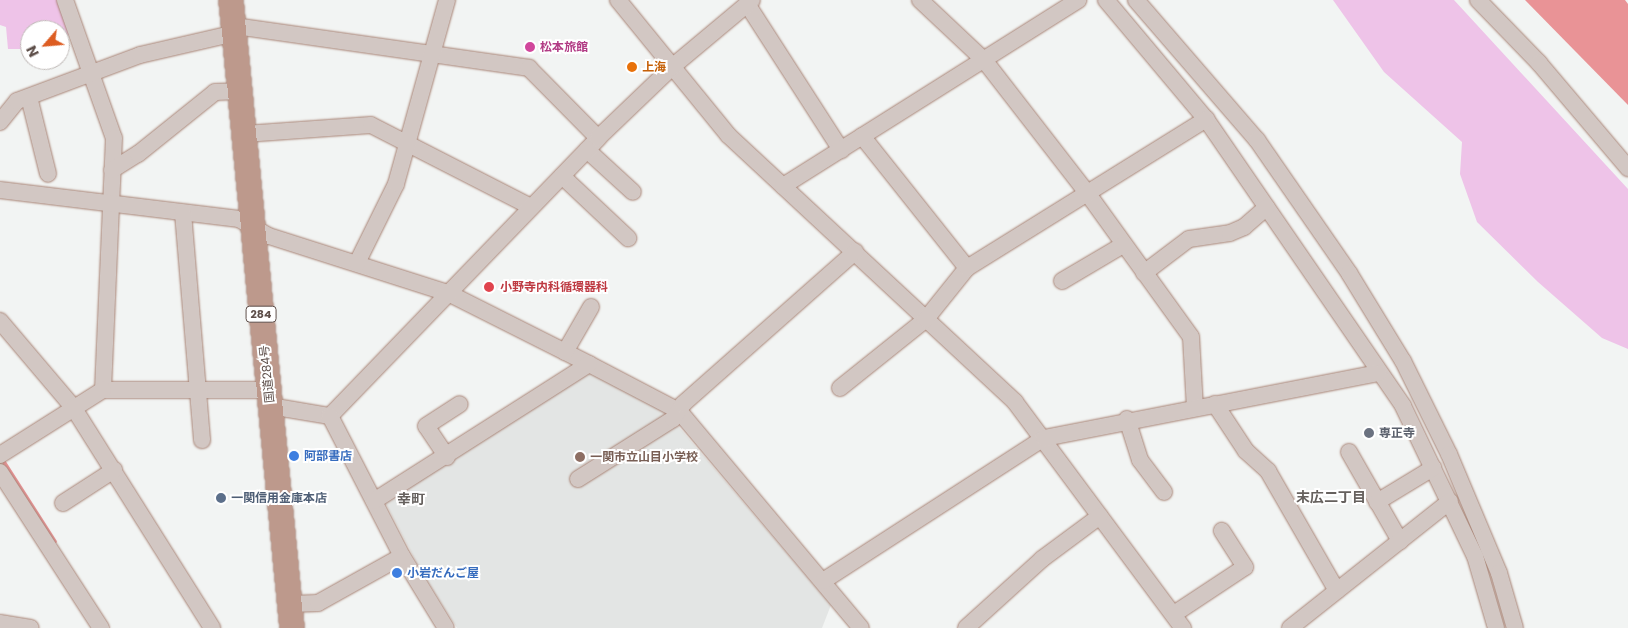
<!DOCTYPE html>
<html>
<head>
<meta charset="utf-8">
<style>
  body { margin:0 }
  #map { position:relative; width:1628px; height:628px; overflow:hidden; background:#f2f4f3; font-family:Poppins,"Noto Sans JP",sans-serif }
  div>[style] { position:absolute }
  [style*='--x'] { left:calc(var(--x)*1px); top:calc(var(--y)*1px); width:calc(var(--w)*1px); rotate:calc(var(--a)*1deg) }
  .education>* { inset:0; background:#e3e5e4 }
  .green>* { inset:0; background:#eec3e8 }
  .water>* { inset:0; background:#e99396 }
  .stream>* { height:4px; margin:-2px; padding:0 2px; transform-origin:2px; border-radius:2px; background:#e99396 }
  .roads { filter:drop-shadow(0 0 1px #a98577) drop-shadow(0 0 1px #a98577) }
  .minor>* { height:16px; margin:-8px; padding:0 8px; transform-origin:8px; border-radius:8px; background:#d2c7c3 }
  .highway>* { height:24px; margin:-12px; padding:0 12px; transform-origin:12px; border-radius:12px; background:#bd998c }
  .dots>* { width:14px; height:14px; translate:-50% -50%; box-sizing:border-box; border:2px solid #fff; border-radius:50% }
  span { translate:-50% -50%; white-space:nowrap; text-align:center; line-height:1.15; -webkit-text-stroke:4px #fff; paint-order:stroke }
  .shield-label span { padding:1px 4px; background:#fff; border:1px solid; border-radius:4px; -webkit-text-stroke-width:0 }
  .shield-label { font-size:11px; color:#5e4f4a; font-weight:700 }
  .hotel-label { font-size:12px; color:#b23c85; font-weight:700 }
  .left { translate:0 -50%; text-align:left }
  .food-label { font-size:12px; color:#c56008; font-weight:700 }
  .health-label { font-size:12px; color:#be3a42; font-weight:700 }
  .street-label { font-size:12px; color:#5e4f4a }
  .worship-label { font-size:12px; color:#5b616d; font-weight:700 }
  .shop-label { font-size:12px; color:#366cbe; font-weight:700 }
  .education-label { font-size:12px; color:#785e54; font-weight:700 }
  .service-label { font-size:12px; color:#4e5e75; font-weight:700 }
  .neighbourhood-label { font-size:14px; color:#66615e; font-weight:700 }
  .north { position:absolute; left:20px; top:20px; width:50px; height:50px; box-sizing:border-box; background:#fff; border:1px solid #bfb9b7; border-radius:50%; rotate:243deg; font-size:14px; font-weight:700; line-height:20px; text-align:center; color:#5e4f4a }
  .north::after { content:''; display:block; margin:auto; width:18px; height:22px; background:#dd5d22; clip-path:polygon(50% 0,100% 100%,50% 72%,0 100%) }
</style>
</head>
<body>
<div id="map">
  <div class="education">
    <i style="clip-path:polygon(588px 372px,666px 412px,831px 605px,822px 628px,457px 628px,420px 569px,385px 502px)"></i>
  </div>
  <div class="green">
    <i style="clip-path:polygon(0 0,58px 0,71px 34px,60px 38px,60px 30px,30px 30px,30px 49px,8px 49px,6px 27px,0 25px)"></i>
    <i style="clip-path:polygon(1333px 0,1454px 0,1628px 189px,1628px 349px,1602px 338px,1538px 282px,1477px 222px,1460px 174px,1462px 142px,1384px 72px)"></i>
  </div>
  <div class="water">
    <i style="clip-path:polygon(1525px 0,1625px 0,1628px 4px,1628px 105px)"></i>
  </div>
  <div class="stream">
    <i style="--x:2;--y:459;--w:98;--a:57.4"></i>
  </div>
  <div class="roads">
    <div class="minor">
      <i style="--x:65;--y:0;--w:146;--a:70.5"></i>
      <i style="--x:114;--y:138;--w:252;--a:92.5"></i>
      <i style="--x:103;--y:390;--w:166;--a:0"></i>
      <i style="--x:618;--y:0;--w:174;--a:50.8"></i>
      <i style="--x:728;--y:135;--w:392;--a:42.9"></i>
      <i style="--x:1015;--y:402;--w:282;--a:53.4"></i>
      <i style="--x:920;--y:0;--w:88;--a:43.2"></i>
      <i style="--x:984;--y:60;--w:170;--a:52.2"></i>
      <i style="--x:1088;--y:194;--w:176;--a:54.2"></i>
      <i style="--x:1191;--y:337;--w:71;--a:86.8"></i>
      <i style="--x:1106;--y:0;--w:155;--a:50"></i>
      <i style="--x:1206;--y:119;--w:348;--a:55.5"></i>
      <i style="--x:1403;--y:406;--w:166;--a:64.4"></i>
      <i style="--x:1475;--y:556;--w:75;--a:73.7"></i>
      <i style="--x:1136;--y:0;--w:185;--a:49.2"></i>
      <i style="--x:1257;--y:140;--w:162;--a:55.3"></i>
      <i style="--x:1349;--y:273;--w:103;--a:58.5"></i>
      <i style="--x:1403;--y:361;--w:104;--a:63.7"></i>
      <i style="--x:1449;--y:454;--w:129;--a:67.2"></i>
      <i style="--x:1499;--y:573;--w:57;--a:73.8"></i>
      <i style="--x:1478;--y:0;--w:88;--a:45.9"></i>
      <i style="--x:1539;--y:63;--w:138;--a:49.7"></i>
      <i style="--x:747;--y:4;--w:174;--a:57.2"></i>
      <i style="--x:235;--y:26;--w:297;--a:8.1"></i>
      <i style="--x:529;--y:68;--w:98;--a:45.4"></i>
      <i style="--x:29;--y:97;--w:79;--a:76.1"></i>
      <i style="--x:0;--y:122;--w:27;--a:-51"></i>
      <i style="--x:17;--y:101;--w:131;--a:-20.5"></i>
      <i style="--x:140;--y:55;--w:98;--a:-13"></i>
      <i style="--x:245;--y:134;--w:126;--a:-4.1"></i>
      <i style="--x:371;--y:125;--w:180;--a:27.1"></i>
      <i style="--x:862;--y:136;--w:169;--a:51.5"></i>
      <i style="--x:587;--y:150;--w:62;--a:42.4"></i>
      <i style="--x:112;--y:170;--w:31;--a:-32"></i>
      <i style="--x:138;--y:154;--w:99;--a:-38.8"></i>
      <i style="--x:215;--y:92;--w:25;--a:-2"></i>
      <i style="--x:562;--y:176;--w:91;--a:43.2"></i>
      <i style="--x:783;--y:186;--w:349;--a:-32.2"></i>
      <i style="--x:0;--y:190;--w:241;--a:6.9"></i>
      <i style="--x:239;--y:219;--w:34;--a:30"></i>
      <i style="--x:269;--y:236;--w:188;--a:17.7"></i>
      <i style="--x:448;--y:293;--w:158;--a:26.7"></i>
      <i style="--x:589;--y:364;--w:102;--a:27.6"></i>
      <i style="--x:679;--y:411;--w:283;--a:50"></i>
      <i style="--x:183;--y:213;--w:228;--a:85.2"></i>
      <i style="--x:357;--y:263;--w:88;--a:-63.7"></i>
      <i style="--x:396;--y:184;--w:191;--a:-74.5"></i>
      <i style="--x:1144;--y:273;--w:56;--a:-37.1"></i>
      <i style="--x:1189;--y:239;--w:41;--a:-8.3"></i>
      <i style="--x:1230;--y:233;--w:15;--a:-23"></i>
      <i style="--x:1244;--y:227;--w:30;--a:-41"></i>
      <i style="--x:1062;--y:281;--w:71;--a:-30.5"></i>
      <i style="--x:0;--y:321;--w:113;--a:49.7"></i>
      <i style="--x:73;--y:407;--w:261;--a:57.8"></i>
      <i style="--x:565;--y:352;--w:52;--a:-60"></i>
      <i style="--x:840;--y:388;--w:110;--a:-38.7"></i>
      <i style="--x:926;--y:319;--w:65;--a:-51.2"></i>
      <i style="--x:967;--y:268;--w:282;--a:-31.9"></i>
      <i style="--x:1215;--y:404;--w:56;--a:56.6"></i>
      <i style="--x:1246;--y:451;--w:30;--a:42"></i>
      <i style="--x:1268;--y:471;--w:138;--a:60.1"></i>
      <i style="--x:270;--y:406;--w:61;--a:9.5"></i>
      <i style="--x:330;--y:416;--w:386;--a:-46"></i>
      <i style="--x:598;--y:138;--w:103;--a:-43.8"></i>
      <i style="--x:672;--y:67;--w:104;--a:-39.9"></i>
      <i style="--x:330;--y:416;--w:157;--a:62.8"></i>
      <i style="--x:402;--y:556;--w:84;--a:58.6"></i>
      <i style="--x:1127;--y:419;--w:43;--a:72.4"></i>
      <i style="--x:1140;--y:460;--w:40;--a:53"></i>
      <i style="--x:1349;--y:452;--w:103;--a:60.2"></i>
      <i style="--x:0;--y:455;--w:122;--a:-32.3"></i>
      <i style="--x:447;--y:457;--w:37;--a:-124"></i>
      <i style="--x:426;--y:426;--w:40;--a:-32.9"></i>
      <i style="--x:0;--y:472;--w:186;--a:57.1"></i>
      <i style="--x:578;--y:479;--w:112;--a:-32.3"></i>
      <i style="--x:673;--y:419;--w:18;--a:-56"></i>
      <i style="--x:683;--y:404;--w:230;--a:-41.5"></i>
      <i style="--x:374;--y:501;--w:255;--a:-32.5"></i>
      <i style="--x:1377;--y:502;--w:66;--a:-31.3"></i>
      <i style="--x:63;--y:503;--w:61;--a:-32.9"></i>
      <i style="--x:823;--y:581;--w:263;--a:-32.9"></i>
      <i style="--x:1044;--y:438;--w:341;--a:-11"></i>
      <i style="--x:291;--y:604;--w:27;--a:-2"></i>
      <i style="--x:318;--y:603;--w:96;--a:-29.2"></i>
      <i style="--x:1174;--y:614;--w:85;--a:-33.5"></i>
      <i style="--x:1245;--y:567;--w:43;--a:-122.6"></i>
      <i style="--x:0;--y:623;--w:31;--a:9"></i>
      <i style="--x:966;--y:628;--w:103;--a:-42.2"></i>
      <i style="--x:1042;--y:559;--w:72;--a:-36.6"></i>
      <i style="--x:1290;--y:628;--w:204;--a:-38.4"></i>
    </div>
    <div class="highway">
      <i style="--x:231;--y:0;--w:631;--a:84.45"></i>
    </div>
  </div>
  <div class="dots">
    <i style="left:530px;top:47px;background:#d1479c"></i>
    <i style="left:632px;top:67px;background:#e8710a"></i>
    <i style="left:489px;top:287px;background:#e0444e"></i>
    <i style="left:1369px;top:433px;background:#6b7280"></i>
    <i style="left:294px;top:456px;background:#3f7fe0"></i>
    <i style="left:580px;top:457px;background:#8d6e63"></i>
    <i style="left:221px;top:498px;background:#5c6f8a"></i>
    <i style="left:397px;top:573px;background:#3f7fe0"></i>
  </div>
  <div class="shield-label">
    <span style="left:261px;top:314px">284</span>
  </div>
  <div class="hotel-label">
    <span class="left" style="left:540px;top:47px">松本旅館</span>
  </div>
  <div class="food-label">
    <span class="left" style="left:642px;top:67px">上海</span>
  </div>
  <div class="health-label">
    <span class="left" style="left:500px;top:287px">小野寺内科循環器科</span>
  </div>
  <div class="street-label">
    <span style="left:267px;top:374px;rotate:-96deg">国道284号</span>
  </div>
  <div class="worship-label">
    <span class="left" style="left:1379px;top:433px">専正寺</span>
  </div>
  <div class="shop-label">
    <span class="left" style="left:304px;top:456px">阿部書店</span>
    <span class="left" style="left:407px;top:573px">小岩だんご屋</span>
  </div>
  <div class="education-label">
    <span class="left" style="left:590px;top:457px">一関市立山目小学校</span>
  </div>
  <div class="service-label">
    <span class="left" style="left:231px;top:498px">一関信用金庫本店</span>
  </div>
  <div class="neighbourhood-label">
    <span style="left:1331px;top:497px">末広二丁目</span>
    <span style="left:411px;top:499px">幸町</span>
  </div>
  <div class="north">N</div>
</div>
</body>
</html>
